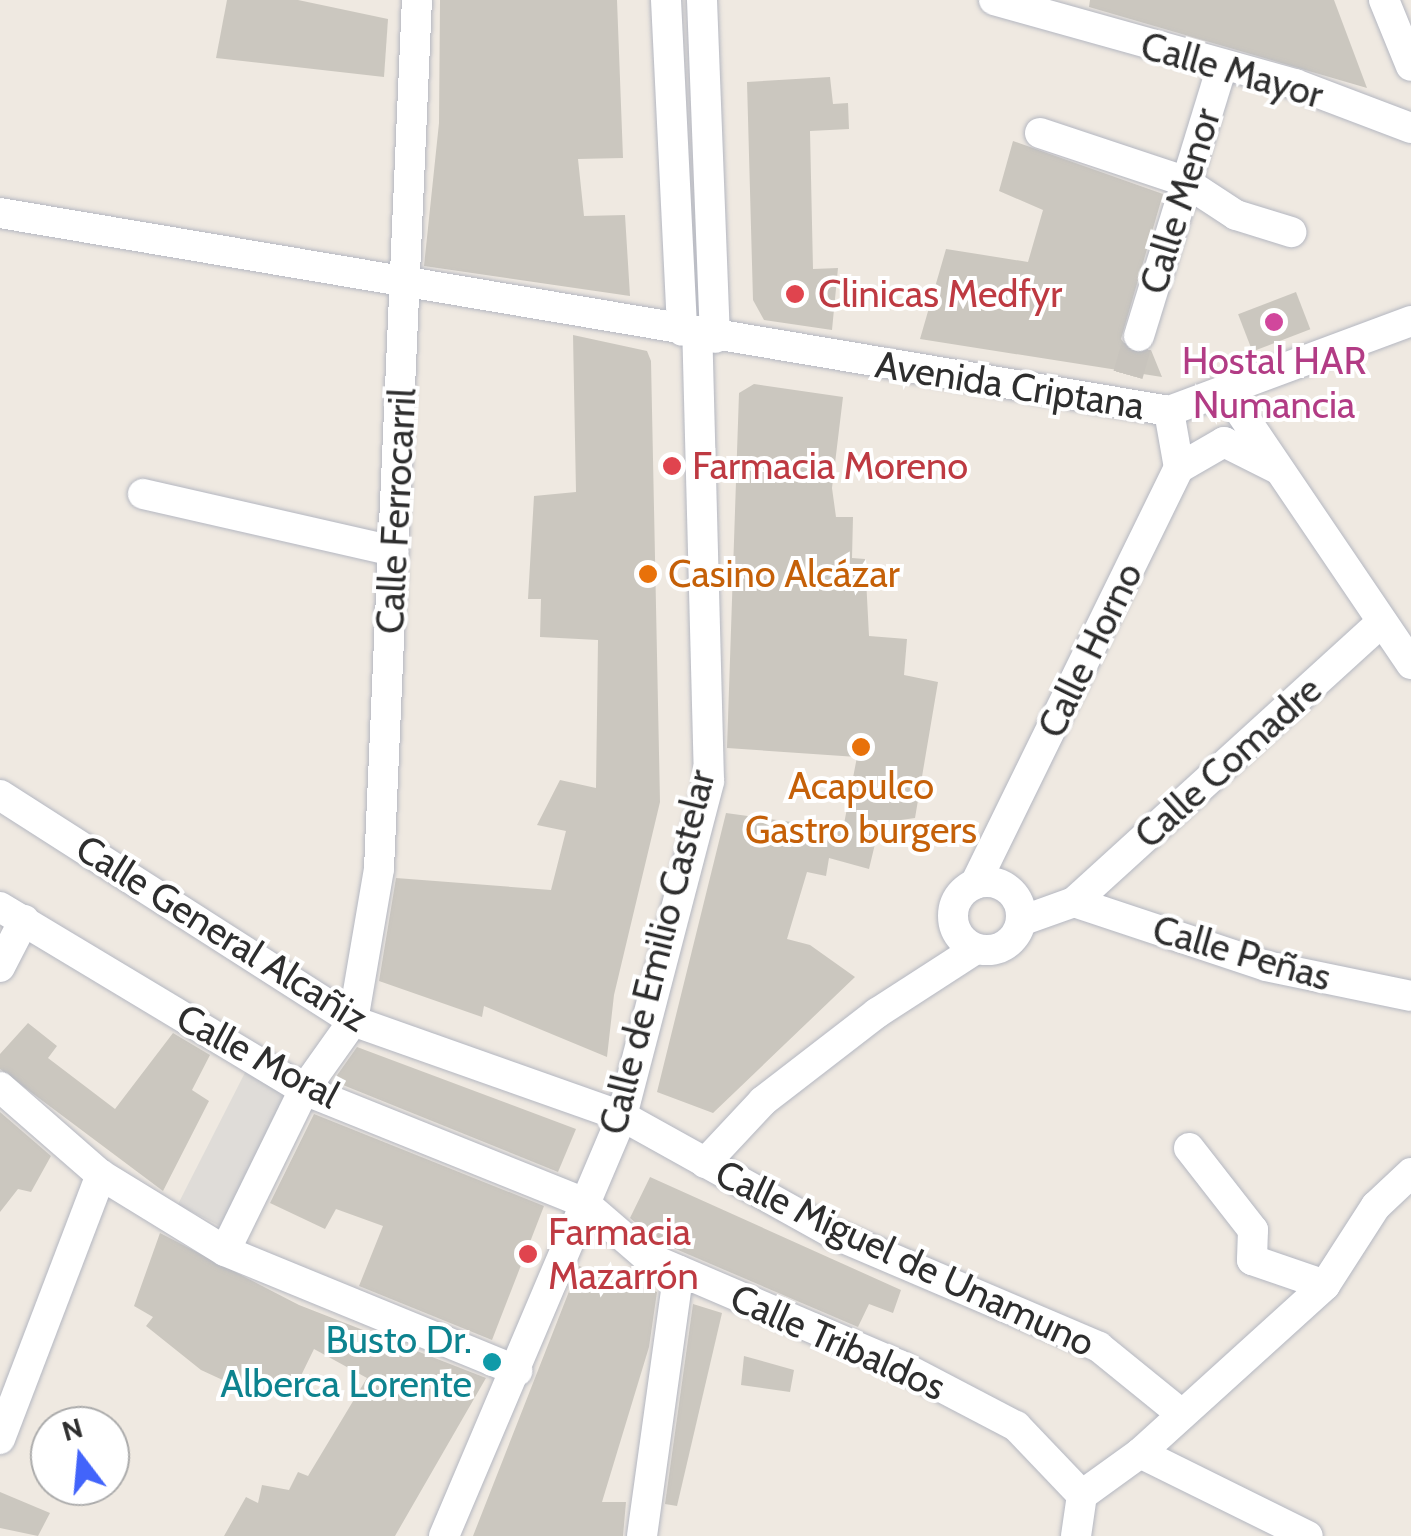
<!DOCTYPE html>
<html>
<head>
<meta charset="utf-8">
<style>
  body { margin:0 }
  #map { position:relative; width:1411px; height:1536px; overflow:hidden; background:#efe9e1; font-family:Cabin,sans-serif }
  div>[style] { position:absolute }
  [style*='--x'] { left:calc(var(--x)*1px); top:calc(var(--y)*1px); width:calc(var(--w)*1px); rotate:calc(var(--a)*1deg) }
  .plaza>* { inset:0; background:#dfdcd8; transform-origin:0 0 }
  .building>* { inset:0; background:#cbc7bf; transform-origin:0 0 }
  .minor-tunnel>* { height:30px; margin-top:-15px; transform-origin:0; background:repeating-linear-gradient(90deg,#c8c4bd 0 30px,transparent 0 45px) }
  .roads { filter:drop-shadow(0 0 2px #b4b7c1) drop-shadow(0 0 2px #b4b7c1) }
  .minor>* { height:30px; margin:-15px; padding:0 15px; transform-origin:15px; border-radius:15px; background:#fff }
  .minor>.ring { margin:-15px; padding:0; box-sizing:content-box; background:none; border:30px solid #fff; border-radius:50% }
  .dots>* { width:28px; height:28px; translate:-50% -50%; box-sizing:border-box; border:5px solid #fff; border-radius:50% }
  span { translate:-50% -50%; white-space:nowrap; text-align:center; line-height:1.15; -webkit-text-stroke:8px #fff; paint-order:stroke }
  .street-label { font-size:38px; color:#2e2e2e }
  .health-label { font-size:38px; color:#be3a42 }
  .left { translate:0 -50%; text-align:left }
  .hotel-label { font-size:38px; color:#b23c85 }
  .food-label { font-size:38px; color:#c56008 }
  .culture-label { font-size:38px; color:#0d838f }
  .right { translate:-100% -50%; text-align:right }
  .north { position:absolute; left:30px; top:1406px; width:100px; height:100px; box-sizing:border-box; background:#fff; border:2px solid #ababab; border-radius:50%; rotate:344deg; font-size:28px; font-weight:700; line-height:40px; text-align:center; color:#2e2e2e }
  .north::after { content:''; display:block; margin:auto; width:35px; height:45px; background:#4264fb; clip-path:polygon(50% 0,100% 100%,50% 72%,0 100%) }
</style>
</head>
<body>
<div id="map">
  <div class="plaza">
    <i style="left:255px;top:1053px;width:61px;height:170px;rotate:27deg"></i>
  </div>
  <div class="building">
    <i style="clip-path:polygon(227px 0,298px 0,388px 19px,384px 77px,216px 58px)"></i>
    <i style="clip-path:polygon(440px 0,617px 0,623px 158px,578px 159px,584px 216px,625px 215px,630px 296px,424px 266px,439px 123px)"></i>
    <i style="clip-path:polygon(1090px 0,1334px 0,1367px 88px,1089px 7px)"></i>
    <i style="clip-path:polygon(830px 77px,833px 104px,848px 103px,849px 129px,810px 131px,813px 269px,838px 268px,832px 330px,764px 320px,753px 300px,747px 82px)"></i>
    <i style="clip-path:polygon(1013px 141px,1163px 194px,1121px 339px,1133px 354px,1151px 350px,1162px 377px,920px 339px,946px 249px,1028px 262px,1043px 210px,999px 191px)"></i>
    <i style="left:1296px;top:292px;width:40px;height:62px;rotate:69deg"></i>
    <i style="clip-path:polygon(573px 335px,647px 351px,651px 361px,660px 802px,614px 995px,607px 1057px,484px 1006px,482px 1017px,379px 981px,396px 878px,551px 890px,566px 831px,537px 825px,560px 780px,596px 788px,598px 640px,540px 637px,541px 599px,528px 599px,534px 496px,576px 492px)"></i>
    <i style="clip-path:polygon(754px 384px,843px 397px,832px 488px,836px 517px,853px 517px,852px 558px,865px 559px,869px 636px,907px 639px,904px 675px,938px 682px,915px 818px,880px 823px,869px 869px,829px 858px,826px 876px,807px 872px,787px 939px,810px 945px,855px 977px,713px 1113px,657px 1092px,726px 813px,843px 829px,857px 757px,727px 748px,739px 393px)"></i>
    <i style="clip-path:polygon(28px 1023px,57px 1046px,48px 1058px,115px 1109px,173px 1033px,210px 1055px,192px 1090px,209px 1101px,163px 1191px,0 1069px,0 1054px)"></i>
    <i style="clip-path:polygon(357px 1047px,576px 1129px,558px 1172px,333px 1081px)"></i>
    <i style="clip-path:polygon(0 1112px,51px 1156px,31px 1192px,18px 1189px,0 1212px)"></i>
    <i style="clip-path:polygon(314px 1114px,544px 1206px,492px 1340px,359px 1286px,383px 1226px,336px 1209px,325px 1229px,270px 1203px)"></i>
    <i style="clip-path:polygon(650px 1177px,901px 1290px,893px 1313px,869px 1304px,858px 1327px,657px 1241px,630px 1218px)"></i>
    <i style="clip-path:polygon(160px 1233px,299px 1305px,486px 1378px,395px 1536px,224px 1536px,246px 1497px,258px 1503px,262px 1485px,289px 1490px,298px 1472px,308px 1476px,367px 1378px,314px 1349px,293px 1392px,251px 1376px,240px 1388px,201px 1370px,146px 1326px,153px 1317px,134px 1306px)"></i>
    <i style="clip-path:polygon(579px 1266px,657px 1292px,649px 1347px,602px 1502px,626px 1502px,623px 1536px,473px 1536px)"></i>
    <i style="clip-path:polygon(693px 1304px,722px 1313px,677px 1506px,665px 1504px)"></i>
    <i style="clip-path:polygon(744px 1356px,794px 1370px,790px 1392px,741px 1385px)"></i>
    <i style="clip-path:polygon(0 1492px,50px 1513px,38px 1536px,0 1528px)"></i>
  </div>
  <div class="minor-tunnel">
    <i style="--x:1128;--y:375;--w:41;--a:-74.2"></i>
  </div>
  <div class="roads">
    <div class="minor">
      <i style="--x:666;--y:0;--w:331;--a:87.2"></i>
      <i style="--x:702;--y:0;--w:338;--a:87.8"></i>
      <i style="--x:994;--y:0;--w:313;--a:15.6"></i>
      <i style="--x:1295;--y:84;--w:124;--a:20.8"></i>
      <i style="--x:1384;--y:0;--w:71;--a:67.8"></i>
      <i style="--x:1040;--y:133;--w:152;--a:18.4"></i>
      <i style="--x:1184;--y:181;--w:62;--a:33.2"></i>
      <i style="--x:1236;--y:215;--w:58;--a:17.2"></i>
      <i style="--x:0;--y:213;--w:1186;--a:9.61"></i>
      <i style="--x:1169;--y:411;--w:258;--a:-20.4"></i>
      <i style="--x:1139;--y:336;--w:282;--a:-72.9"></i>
      <i style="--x:1229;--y:395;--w:325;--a:55.9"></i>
      <i style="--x:1179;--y:468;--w:52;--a:-30"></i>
      <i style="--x:1224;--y:442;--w:58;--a:26.6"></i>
      <i style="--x:143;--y:494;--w:257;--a:12.8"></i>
      <i style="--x:0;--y:795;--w:419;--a:32.6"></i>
      <i style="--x:353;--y:1021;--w:285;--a:19.5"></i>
      <i style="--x:622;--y:1116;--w:240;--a:29.1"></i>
      <i style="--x:832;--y:1233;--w:290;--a:23.1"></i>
      <i style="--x:1099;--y:1347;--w:103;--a:39.1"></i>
      <i class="ring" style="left:953px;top:882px;width:38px;height:38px"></i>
      <i style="--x:975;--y:884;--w:463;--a:-63.9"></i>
      <i style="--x:1179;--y:468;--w:58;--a:-100"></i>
      <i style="--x:1074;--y:902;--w:202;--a:18.4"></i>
      <i style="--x:1266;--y:966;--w:148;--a:11.7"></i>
      <i style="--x:0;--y:907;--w:355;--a:31"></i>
      <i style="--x:304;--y:1090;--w:301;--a:21.9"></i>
      <i style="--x:583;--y:1202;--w:84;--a:40.7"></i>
      <i style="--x:647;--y:1257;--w:276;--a:23.2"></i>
      <i style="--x:901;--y:1366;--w:130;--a:27.6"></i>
      <i style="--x:1016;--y:1426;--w:95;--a:46.3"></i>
      <i style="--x:1021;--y:921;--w:56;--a:-19.7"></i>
      <i style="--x:1074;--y:902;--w:416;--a:-42.3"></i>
      <i style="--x:0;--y:967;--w:53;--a:-62.9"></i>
      <i style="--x:0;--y:1087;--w:134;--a:41.1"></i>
      <i style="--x:101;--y:1175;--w:145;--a:31.5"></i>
      <i style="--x:225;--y:1251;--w:316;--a:22.3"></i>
      <i style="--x:1189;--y:1148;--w:104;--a:52"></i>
      <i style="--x:1253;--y:1230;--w:30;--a:92"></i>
      <i style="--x:1252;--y:1260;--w:77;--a:18.9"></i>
      <i style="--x:705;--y:1163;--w:85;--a:-46.9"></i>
      <i style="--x:763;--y:1101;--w:144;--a:-37.7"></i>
      <i style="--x:877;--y:1013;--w:118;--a:-32.9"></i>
      <i style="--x:225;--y:1251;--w:179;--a:-63.9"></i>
      <i style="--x:304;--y:1090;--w:85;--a:-54.6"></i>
      <i style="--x:353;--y:1021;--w:154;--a:-80.3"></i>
      <i style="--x:379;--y:869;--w:870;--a:-87.5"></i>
      <i style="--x:0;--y:1439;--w:283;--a:-69.1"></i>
      <i style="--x:1140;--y:1453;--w:187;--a:26.3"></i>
      <i style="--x:444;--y:1536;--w:456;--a:-67"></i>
      <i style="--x:622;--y:1116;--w:346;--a:-75.4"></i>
      <i style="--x:709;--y:781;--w:447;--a:-91.5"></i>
      <i style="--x:642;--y:1536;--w:268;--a:-82.1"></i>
      <i style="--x:1076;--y:1536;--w:41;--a:-81.7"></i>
      <i style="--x:1082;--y:1495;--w:72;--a:-35.9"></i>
      <i style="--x:1140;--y:1453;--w:250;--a:-42.2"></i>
      <i style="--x:1325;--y:1285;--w:94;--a:-57.2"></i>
      <i style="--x:1376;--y:1206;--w:48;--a:-43.3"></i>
    </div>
  </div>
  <div class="dots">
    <i style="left:795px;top:294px;background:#e0444e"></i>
    <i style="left:1274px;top:322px;background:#d1479c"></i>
    <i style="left:672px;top:466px;background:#e0444e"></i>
    <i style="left:648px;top:574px;background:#e8710a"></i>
    <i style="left:861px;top:747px;background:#e8710a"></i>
    <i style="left:528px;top:1254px;background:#e0444e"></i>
    <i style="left:492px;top:1362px;background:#0f9aa8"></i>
  </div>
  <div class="street-label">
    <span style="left:1232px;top:70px;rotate:16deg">Calle Mayor</span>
    <span style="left:1180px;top:201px;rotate:-73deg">Calle Menor</span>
    <span style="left:1010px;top:385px;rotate:9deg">Avenida Criptana</span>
    <span style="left:396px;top:511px;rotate:-87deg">Calle Ferrocarril</span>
    <span style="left:1090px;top:650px;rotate:-64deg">Calle Horno</span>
    <span style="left:1228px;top:762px;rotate:-42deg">Calle Comadre</span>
    <span style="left:222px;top:933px;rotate:32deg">Calle General Alcañiz</span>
    <span style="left:657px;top:952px;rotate:-76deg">Calle de Emilio Castelar</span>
    <span style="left:1242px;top:953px;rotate:16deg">Calle Peñas</span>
    <span style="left:258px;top:1056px;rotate:28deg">Calle Moral</span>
    <span style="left:905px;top:1258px;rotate:25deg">Calle Miguel de Unamuno</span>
    <span style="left:838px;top:1342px;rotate:24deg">Calle Tribaldos</span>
  </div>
  <div class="health-label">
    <span class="left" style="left:818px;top:294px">Clinicas Medfyr</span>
    <span class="left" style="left:692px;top:466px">Farmacia Moreno</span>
    <span class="left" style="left:548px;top:1254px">Farmacia<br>Mazarrón</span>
  </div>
  <div class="hotel-label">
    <span style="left:1274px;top:383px">Hostal HAR<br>Numancia</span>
  </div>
  <div class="food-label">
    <span class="left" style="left:668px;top:574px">Casino Alcázar</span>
    <span style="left:861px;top:808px">Acapulco<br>Gastro burgers</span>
  </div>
  <div class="culture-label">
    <span class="right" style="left:472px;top:1362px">Busto Dr.<br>Alberca Lorente</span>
  </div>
  <div class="north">N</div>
</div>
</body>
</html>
